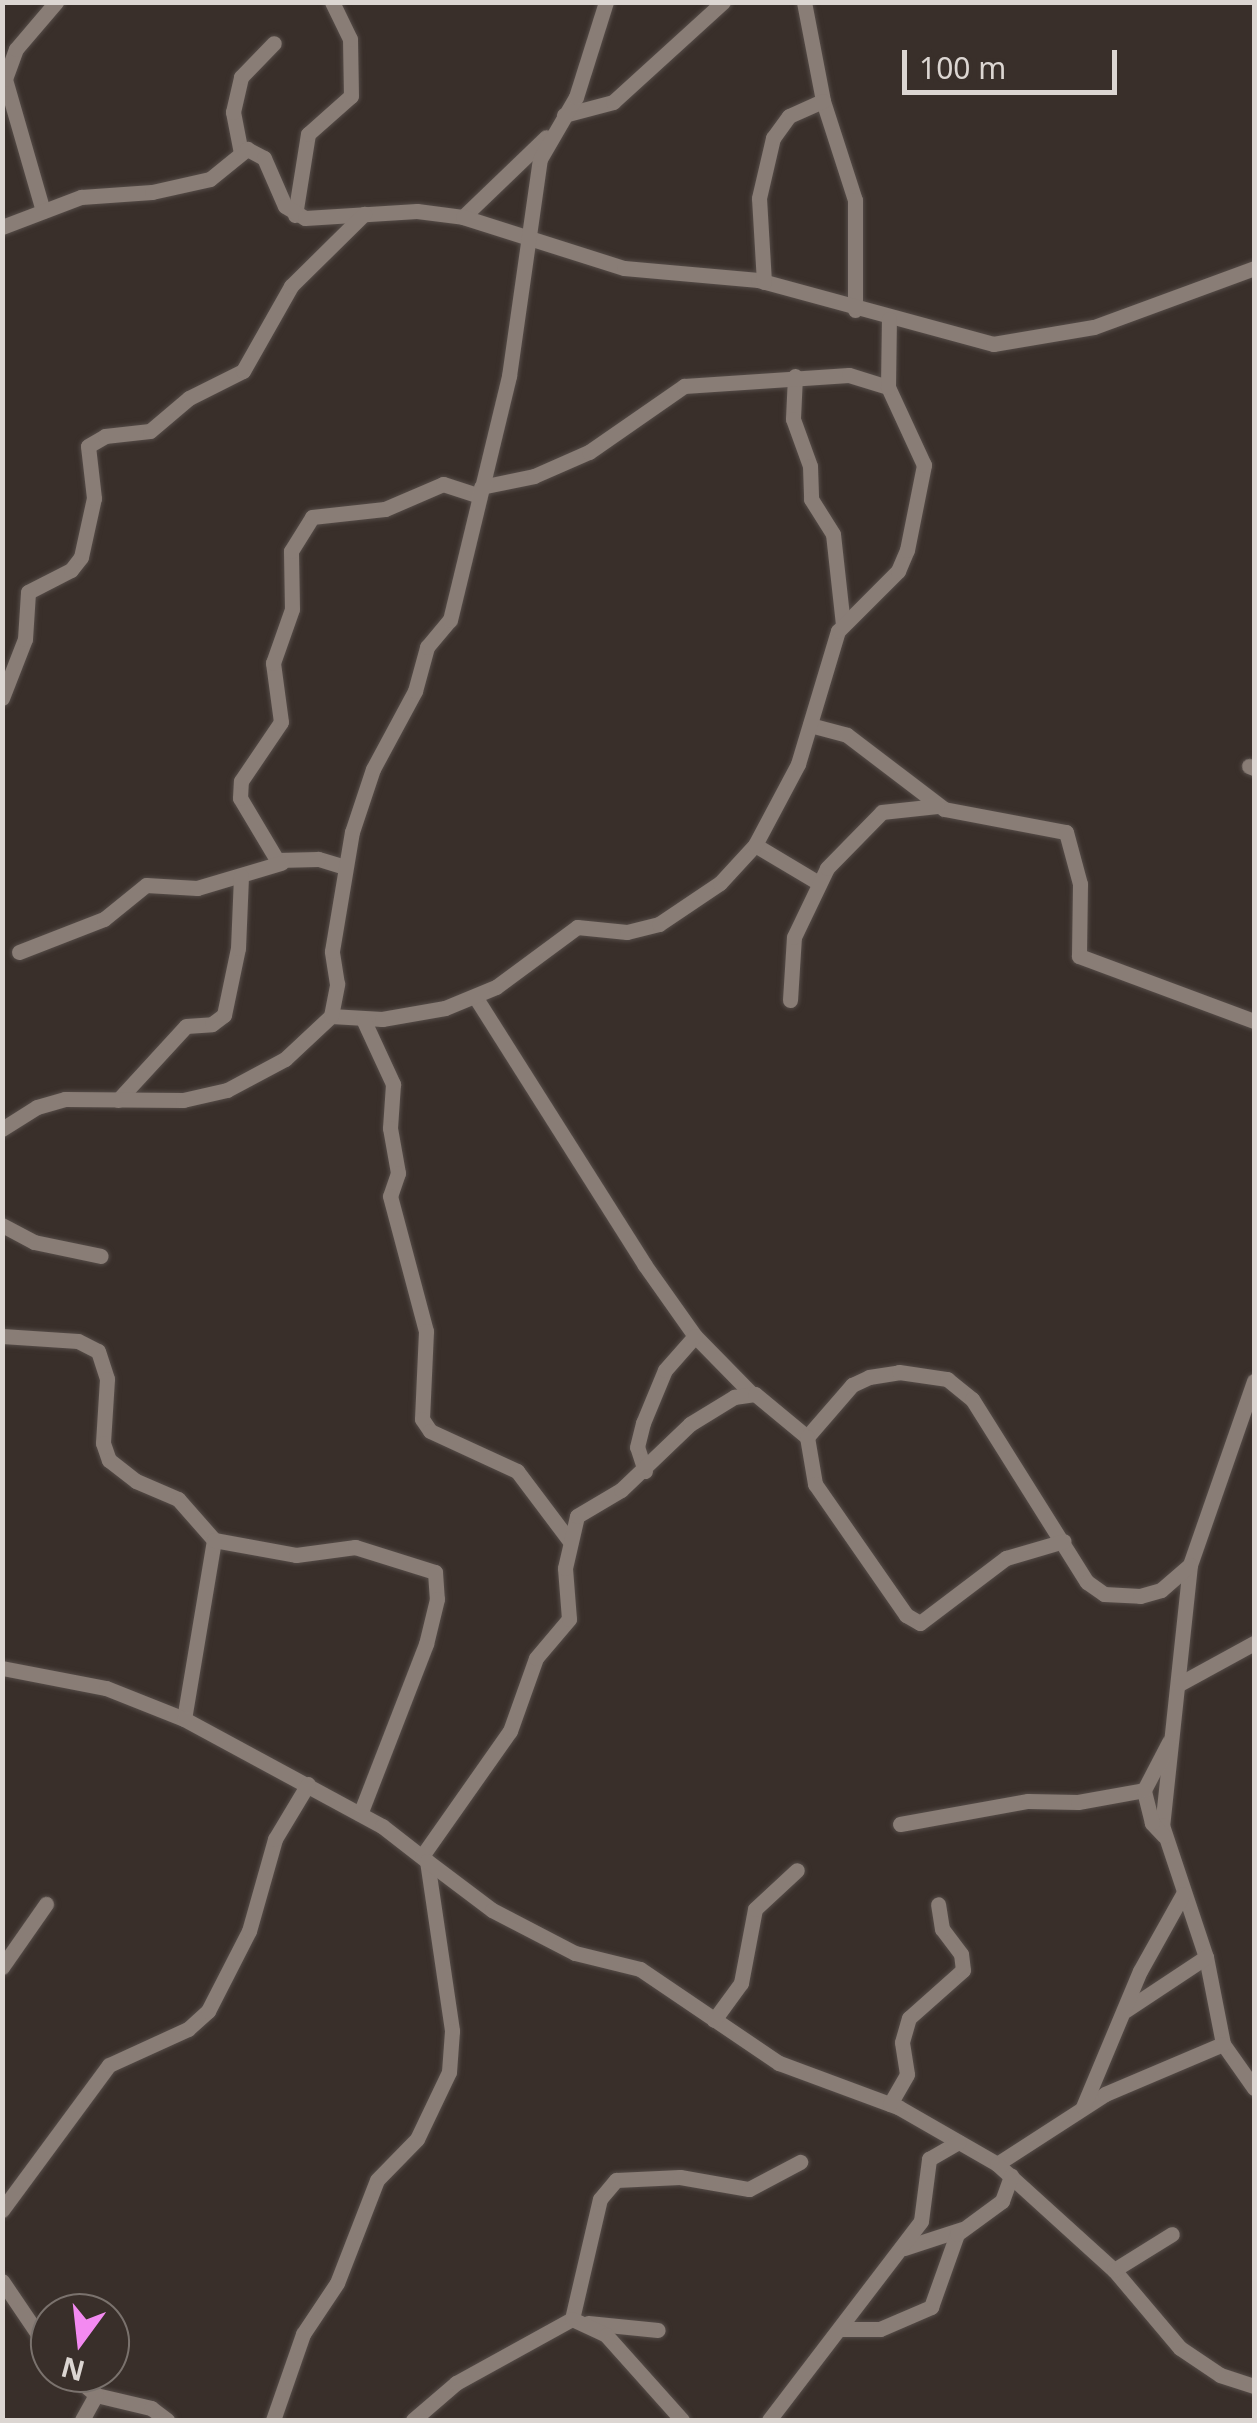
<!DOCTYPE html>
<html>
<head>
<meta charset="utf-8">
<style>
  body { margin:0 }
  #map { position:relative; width:1257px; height:2423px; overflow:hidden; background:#392f2a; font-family:"Noto Sans",sans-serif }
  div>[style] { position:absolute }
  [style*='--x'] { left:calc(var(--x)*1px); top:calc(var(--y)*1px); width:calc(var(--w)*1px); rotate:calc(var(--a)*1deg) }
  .roads { filter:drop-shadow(0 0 2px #554c48) drop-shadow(0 0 2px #554c48) }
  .minor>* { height:15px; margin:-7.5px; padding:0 7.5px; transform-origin:7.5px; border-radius:7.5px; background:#897d76 }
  span { translate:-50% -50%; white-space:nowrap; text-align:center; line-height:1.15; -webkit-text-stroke:10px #392f2a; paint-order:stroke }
  .frame { position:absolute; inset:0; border:5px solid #dcd6d2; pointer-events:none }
  .north { position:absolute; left:30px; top:2293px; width:100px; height:100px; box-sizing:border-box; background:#392f2a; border:2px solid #7a726d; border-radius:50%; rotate:195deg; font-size:28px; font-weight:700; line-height:40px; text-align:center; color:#dcd6d2 }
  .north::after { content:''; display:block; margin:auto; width:35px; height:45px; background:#f38af1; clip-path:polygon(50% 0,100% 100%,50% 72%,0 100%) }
  .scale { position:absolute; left:902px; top:50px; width:215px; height:45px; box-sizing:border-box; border:5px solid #dcd6d2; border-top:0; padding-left:12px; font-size:30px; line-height:35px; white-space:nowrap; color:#dcd6d2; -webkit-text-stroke:8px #392f2a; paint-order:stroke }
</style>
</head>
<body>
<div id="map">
  <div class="roads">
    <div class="minor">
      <i style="--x:804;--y:2;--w:101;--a:79.1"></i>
      <i style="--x:823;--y:101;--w:104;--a:72.1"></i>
      <i style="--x:855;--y:200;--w:110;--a:90"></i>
      <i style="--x:564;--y:115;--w:51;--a:-14.9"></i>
      <i style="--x:613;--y:102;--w:149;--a:-42.3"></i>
      <i style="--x:241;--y:153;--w:42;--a:-101"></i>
      <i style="--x:233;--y:112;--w:36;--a:-77"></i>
      <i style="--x:241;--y:77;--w:47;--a:-45.9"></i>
      <i style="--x:43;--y:211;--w:137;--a:-106.1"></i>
      <i style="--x:5;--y:79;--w:32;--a:-70"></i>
      <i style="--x:16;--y:49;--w:62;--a:-49.6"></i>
      <i style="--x:295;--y:215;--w:82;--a:-80.9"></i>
      <i style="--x:308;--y:134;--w:57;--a:-41.5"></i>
      <i style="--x:351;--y:96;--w:57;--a:-91"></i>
      <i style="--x:350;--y:39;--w:41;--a:-115.9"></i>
      <i style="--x:463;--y:217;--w:115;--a:-43.9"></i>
      <i style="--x:2;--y:227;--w:85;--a:-20.8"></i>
      <i style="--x:81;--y:197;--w:71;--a:-4"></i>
      <i style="--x:152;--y:192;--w:59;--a:-12.6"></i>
      <i style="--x:210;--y:179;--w:48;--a:-39"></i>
      <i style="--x:247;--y:149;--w:19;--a:28"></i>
      <i style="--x:264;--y:158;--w:52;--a:66.4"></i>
      <i style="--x:285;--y:206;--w:23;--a:31"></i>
      <i style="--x:305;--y:218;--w:112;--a:-3.6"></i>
      <i style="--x:417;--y:211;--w:46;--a:7.4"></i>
      <i style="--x:463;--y:217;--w:169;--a:17.6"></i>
      <i style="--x:624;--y:268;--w:135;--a:5.1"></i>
      <i style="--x:758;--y:280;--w:244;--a:15.2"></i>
      <i style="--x:993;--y:344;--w:102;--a:-9.6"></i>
      <i style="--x:1094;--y:327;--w:171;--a:-20.2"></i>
      <i style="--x:764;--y:282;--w:84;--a:-93.4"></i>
      <i style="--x:759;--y:198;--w:62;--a:-76.9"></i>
      <i style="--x:773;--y:138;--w:27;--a:-54"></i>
      <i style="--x:789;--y:116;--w:37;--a:-24"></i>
      <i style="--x:795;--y:376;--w:43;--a:92.7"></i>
      <i style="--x:793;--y:419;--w:50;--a:70.1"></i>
      <i style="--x:810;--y:466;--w:33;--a:88"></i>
      <i style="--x:811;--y:499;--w:41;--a:57.8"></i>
      <i style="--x:833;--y:534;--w:91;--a:83.7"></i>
      <i style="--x:481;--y:487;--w:54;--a:-11.7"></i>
      <i style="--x:534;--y:476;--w:60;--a:-23.6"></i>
      <i style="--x:589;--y:452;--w:116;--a:-34.8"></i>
      <i style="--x:684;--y:386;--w:165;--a:-3.8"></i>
      <i style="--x:849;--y:375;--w:41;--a:17.1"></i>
      <i style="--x:2;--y:698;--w:63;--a:-68.7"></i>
      <i style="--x:25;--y:639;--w:47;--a:-86.3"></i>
      <i style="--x:28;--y:592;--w:48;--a:-27.1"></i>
      <i style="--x:71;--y:570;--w:16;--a:-52"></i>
      <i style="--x:81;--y:557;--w:60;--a:-77.6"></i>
      <i style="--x:94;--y:498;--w:52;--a:-96.6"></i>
      <i style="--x:88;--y:446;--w:20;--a:-30"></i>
      <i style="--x:105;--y:436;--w:45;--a:-6.3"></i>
      <i style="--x:150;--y:431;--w:51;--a:-40.2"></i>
      <i style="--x:189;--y:398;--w:60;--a:-26.6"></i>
      <i style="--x:243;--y:371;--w:98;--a:-60.5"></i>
      <i style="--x:291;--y:286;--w:103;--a:-44.6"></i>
      <i style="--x:810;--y:725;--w:38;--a:15"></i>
      <i style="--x:847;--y:735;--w:122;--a:37.3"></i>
      <i style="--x:944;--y:809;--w:124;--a:10.7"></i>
      <i style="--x:1066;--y:832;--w:54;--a:74.9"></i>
      <i style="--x:1080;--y:884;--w:72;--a:90.8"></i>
      <i style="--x:1079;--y:956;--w:187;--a:20.4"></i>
      <i style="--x:1249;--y:766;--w:5;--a:22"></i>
      <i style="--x:755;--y:845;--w:72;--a:30.8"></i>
      <i style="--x:345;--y:867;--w:28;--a:-163"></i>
      <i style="--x:318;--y:859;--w:41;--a:178.6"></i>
      <i style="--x:277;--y:860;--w:72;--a:-120.8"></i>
      <i style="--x:240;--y:798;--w:17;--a:-87"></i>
      <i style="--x:241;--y:781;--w:71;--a:-55.9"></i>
      <i style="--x:281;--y:722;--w:60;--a:-97.7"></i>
      <i style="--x:273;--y:663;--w:57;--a:-70.6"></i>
      <i style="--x:292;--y:609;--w:58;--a:-91"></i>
      <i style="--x:291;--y:551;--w:40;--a:-58"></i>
      <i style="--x:312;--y:517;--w:73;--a:-6.3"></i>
      <i style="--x:385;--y:509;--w:63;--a:-23.3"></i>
      <i style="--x:443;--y:484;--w:38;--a:18"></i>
      <i style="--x:19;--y:952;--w:91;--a:-21.2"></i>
      <i style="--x:104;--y:919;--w:54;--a:-39"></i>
      <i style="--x:146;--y:885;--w:51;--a:3.4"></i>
      <i style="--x:197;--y:888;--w:88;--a:-16.6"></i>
      <i style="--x:476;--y:998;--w:315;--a:57.7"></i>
      <i style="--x:644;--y:1264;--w:88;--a:54.7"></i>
      <i style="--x:695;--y:1336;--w:78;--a:45.5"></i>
      <i style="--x:790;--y:1000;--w:63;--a:-86.4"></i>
      <i style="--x:794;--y:937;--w:76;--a:-64.4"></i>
      <i style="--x:827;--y:868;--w:78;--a:-45.5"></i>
      <i style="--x:882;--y:812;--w:55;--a:-6.2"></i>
      <i style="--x:331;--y:1016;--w:51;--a:3.4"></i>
      <i style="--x:382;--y:1019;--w:64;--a:-9.9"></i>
      <i style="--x:445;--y:1008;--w:55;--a:-22.4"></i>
      <i style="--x:496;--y:987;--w:101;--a:-36.5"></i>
      <i style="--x:577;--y:927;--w:50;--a:5.7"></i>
      <i style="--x:627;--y:932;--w:33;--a:-14"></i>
      <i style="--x:659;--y:924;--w:73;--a:-33.9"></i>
      <i style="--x:720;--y:883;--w:52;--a:-47.4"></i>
      <i style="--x:755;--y:845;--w:92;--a:-62"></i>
      <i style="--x:798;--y:764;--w:139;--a:-73.3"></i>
      <i style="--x:838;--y:631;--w:85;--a:-45"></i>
      <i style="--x:898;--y:571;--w:23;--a:-67"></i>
      <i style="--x:907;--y:550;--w:87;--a:-78.7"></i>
      <i style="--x:924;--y:465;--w:86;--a:-114.8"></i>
      <i style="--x:888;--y:387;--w:68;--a:-89.2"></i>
      <i style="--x:363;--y:1019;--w:72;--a:65.2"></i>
      <i style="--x:393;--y:1084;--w:44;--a:93.9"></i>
      <i style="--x:390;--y:1128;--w:46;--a:79.9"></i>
      <i style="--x:398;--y:1173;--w:24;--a:109"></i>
      <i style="--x:390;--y:1196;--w:140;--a:75.1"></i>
      <i style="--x:426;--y:1331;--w:88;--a:92.6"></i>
      <i style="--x:422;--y:1419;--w:14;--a:56"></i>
      <i style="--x:430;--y:1431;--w:96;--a:24.7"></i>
      <i style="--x:517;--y:1471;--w:86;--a:53"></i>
      <i style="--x:118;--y:1100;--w:100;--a:-47.4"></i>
      <i style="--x:186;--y:1026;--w:26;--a:-4"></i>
      <i style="--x:212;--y:1024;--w:15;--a:-37"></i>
      <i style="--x:224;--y:1015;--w:68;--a:-78.2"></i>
      <i style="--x:238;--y:948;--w:72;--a:-87.6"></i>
      <i style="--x:2;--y:1129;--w:41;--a:-32.2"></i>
      <i style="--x:37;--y:1107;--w:29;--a:-16"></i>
      <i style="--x:65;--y:1099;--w:118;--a:0.5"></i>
      <i style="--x:183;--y:1100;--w:45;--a:-12.8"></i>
      <i style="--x:227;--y:1090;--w:66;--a:-28.1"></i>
      <i style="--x:285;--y:1059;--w:63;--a:-43.1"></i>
      <i style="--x:331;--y:1016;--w:33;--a:-79"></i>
      <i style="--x:337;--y:984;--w:33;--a:-99"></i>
      <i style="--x:332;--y:951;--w:121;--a:-80.5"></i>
      <i style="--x:352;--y:832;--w:66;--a:-71.6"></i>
      <i style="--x:373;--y:769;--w:89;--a:-61.7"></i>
      <i style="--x:415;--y:691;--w:46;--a:-74.7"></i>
      <i style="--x:427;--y:647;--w:35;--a:-50"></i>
      <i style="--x:450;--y:620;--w:251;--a:-76.4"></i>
      <i style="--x:509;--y:376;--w:219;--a:-81.9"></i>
      <i style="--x:540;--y:159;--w:72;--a:-59.9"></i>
      <i style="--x:576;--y:97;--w:100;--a:-72.5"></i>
      <i style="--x:2;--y:1225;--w:36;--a:28"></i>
      <i style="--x:34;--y:1242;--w:68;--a:11.8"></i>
      <i style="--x:2;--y:1336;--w:76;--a:3.8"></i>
      <i style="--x:78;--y:1341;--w:22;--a:27"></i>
      <i style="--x:98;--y:1351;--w:29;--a:72"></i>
      <i style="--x:107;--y:1379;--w:64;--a:93.6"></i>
      <i style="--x:103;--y:1443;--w:18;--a:71"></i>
      <i style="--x:109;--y:1460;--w:34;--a:38"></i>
      <i style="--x:136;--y:1481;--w:46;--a:23.2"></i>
      <i style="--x:178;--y:1499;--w:55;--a:48.7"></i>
      <i style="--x:214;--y:1540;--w:181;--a:99.5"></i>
      <i style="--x:1254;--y:1381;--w:195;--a:109.2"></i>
      <i style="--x:1190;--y:1565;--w:262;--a:96.1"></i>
      <i style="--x:1162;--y:1825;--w:139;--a:71.6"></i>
      <i style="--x:1206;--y:1957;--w:89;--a:78.9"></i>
      <i style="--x:1223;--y:2044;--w:54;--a:54.8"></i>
      <i style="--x:807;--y:1437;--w:69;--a:-49.1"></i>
      <i style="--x:852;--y:1385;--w:19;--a:-25"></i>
      <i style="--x:869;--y:1377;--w:30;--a:-9"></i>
      <i style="--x:899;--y:1372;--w:49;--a:8.3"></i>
      <i style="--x:947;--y:1379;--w:32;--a:39"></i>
      <i style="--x:972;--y:1399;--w:216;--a:57.9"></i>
      <i style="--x:1087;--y:1582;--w:21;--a:35"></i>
      <i style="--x:1104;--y:1594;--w:36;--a:3"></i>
      <i style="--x:1140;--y:1596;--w:22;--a:-16"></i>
      <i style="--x:1161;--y:1590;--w:38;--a:-41"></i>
      <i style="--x:645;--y:1471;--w:25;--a:-108"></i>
      <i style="--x:637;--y:1447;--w:25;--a:-76"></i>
      <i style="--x:643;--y:1423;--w:57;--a:-67.5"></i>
      <i style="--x:665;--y:1370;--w:45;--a:-48.6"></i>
      <i style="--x:214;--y:1540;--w:83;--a:10.4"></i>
      <i style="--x:296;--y:1555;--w:60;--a:-7.7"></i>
      <i style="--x:355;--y:1547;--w:84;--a:17.4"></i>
      <i style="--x:435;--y:1572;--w:27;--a:86"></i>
      <i style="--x:437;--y:1599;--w:46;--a:103.7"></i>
      <i style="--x:426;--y:1644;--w:182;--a:111.2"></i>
      <i style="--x:2;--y:1668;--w:106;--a:10.9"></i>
      <i style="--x:106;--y:1688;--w:84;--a:21.7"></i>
      <i style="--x:184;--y:1719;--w:225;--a:28.4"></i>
      <i style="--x:382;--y:1826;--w:57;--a:37.9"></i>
      <i style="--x:427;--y:1861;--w:172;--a:81.6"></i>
      <i style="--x:452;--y:2031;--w:41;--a:94.2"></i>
      <i style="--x:449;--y:2072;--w:74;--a:115.5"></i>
      <i style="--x:417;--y:2139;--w:57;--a:134.3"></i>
      <i style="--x:377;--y:2180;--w:110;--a:111.2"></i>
      <i style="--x:337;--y:2283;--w:61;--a:123.7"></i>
      <i style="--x:303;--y:2334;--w:91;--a:109.2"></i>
      <i style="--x:1179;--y:1684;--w:85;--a:-28.7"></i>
      <i style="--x:900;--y:1824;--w:130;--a:-10.2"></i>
      <i style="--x:1028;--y:1801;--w:50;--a:1.1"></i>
      <i style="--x:1078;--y:1802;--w:67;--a:-10.3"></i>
      <i style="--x:1164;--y:1836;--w:18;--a:-133"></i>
      <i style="--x:1152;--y:1823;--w:34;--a:-104"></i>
      <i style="--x:1144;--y:1790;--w:54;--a:-62.5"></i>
      <i style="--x:422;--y:1856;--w:153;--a:-54.9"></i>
      <i style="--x:510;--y:1731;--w:77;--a:-70.4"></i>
      <i style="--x:536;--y:1658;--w:51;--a:-49.8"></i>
      <i style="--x:569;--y:1619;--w:51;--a:-94.5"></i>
      <i style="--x:565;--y:1568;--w:53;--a:-77"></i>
      <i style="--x:577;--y:1516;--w:51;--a:-30.6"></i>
      <i style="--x:621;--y:1490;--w:95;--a:-43.7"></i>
      <i style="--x:690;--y:1424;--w:52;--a:-31.5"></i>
      <i style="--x:734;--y:1397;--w:21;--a:-8"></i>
      <i style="--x:755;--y:1394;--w:67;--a:39.6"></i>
      <i style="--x:807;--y:1437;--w:48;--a:80.3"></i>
      <i style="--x:815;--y:1484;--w:160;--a:55.2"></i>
      <i style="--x:906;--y:1615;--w:16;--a:30"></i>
      <i style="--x:920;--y:1623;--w:108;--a:-37.1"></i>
      <i style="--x:1006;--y:1558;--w:60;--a:-16.3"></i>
      <i style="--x:427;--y:1861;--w:81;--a:37"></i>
      <i style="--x:492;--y:1910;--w:93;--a:27.4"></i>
      <i style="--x:575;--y:1953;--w:67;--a:13.8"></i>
      <i style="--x:640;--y:1969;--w:168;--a:34.1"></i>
      <i style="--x:779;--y:2063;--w:127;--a:20.3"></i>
      <i style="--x:898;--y:2107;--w:114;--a:29.9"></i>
      <i style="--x:997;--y:2164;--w:129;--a:-32.9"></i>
      <i style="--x:1105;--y:2094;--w:128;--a:-23"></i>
      <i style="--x:2;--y:1967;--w:77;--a:-55.1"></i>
      <i style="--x:1126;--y:2010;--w:96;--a:-33.5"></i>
      <i style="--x:714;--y:2020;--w:46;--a:-53.9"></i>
      <i style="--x:741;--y:1983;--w:75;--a:-79.3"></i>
      <i style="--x:755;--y:1909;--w:57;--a:-42.9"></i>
      <i style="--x:890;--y:2104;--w:34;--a:-60"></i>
      <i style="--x:907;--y:2074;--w:32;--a:-99"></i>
      <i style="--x:902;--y:2042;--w:25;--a:-74"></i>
      <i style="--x:909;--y:2018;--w:72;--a:-41.6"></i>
      <i style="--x:963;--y:1970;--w:16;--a:-97"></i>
      <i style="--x:961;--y:1954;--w:31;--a:-127"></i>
      <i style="--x:942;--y:1929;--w:25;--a:-99"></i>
      <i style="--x:1083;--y:2107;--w:147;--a:-67.3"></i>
      <i style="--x:1140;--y:1971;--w:88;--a:-60.8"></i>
      <i style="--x:997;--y:2164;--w:158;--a:42.2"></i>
      <i style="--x:1114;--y:2270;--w:102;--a:49.8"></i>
      <i style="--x:1180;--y:2348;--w:48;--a:34"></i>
      <i style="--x:1220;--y:2375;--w:36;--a:18"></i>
      <i style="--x:2;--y:2210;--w:180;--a:-53.6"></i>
      <i style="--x:109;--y:2065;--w:87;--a:-24.5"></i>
      <i style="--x:188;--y:2029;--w:27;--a:-42"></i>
      <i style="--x:208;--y:2011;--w:90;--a:-62.9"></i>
      <i style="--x:249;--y:1931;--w:96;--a:-74.2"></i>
      <i style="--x:275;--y:1839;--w:64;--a:-59"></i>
      <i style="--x:904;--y:2248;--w:61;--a:-18.1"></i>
      <i style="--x:1114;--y:2270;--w:68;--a:-31.8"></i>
      <i style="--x:2;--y:2281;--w:86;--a:55.9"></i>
      <i style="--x:572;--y:2319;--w:123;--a:-76.9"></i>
      <i style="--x:600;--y:2199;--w:25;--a:-50"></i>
      <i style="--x:616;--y:2180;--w:64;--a:-2.7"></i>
      <i style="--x:680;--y:2177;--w:70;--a:9.9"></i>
      <i style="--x:749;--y:2189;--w:58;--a:-27.9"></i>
      <i style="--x:588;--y:2323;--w:70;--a:5.7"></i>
      <i style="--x:840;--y:2329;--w:40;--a:0"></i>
      <i style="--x:880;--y:2329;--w:56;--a:-23.3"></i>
      <i style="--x:931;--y:2307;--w:77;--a:-70.4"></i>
      <i style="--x:957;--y:2234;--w:56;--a:-36.3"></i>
      <i style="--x:1002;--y:2201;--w:27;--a:-70"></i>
      <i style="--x:70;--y:2373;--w:34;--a:40"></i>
      <i style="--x:96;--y:2395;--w:57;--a:13.3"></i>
      <i style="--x:151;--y:2408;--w:20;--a:37"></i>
      <i style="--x:82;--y:2420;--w:29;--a:-61"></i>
      <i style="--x:413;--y:2420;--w:57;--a:-40.7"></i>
      <i style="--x:456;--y:2383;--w:132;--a:-28.9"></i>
      <i style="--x:572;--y:2319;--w:38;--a:25"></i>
      <i style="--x:606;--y:2335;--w:114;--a:48.2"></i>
      <i style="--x:769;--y:2420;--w:250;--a:-52.6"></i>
      <i style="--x:921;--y:2221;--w:63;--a:-82.6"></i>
      <i style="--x:929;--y:2159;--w:34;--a:-30"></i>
    </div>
  </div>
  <div class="frame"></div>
  <div class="north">N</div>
  <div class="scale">100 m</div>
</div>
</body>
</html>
